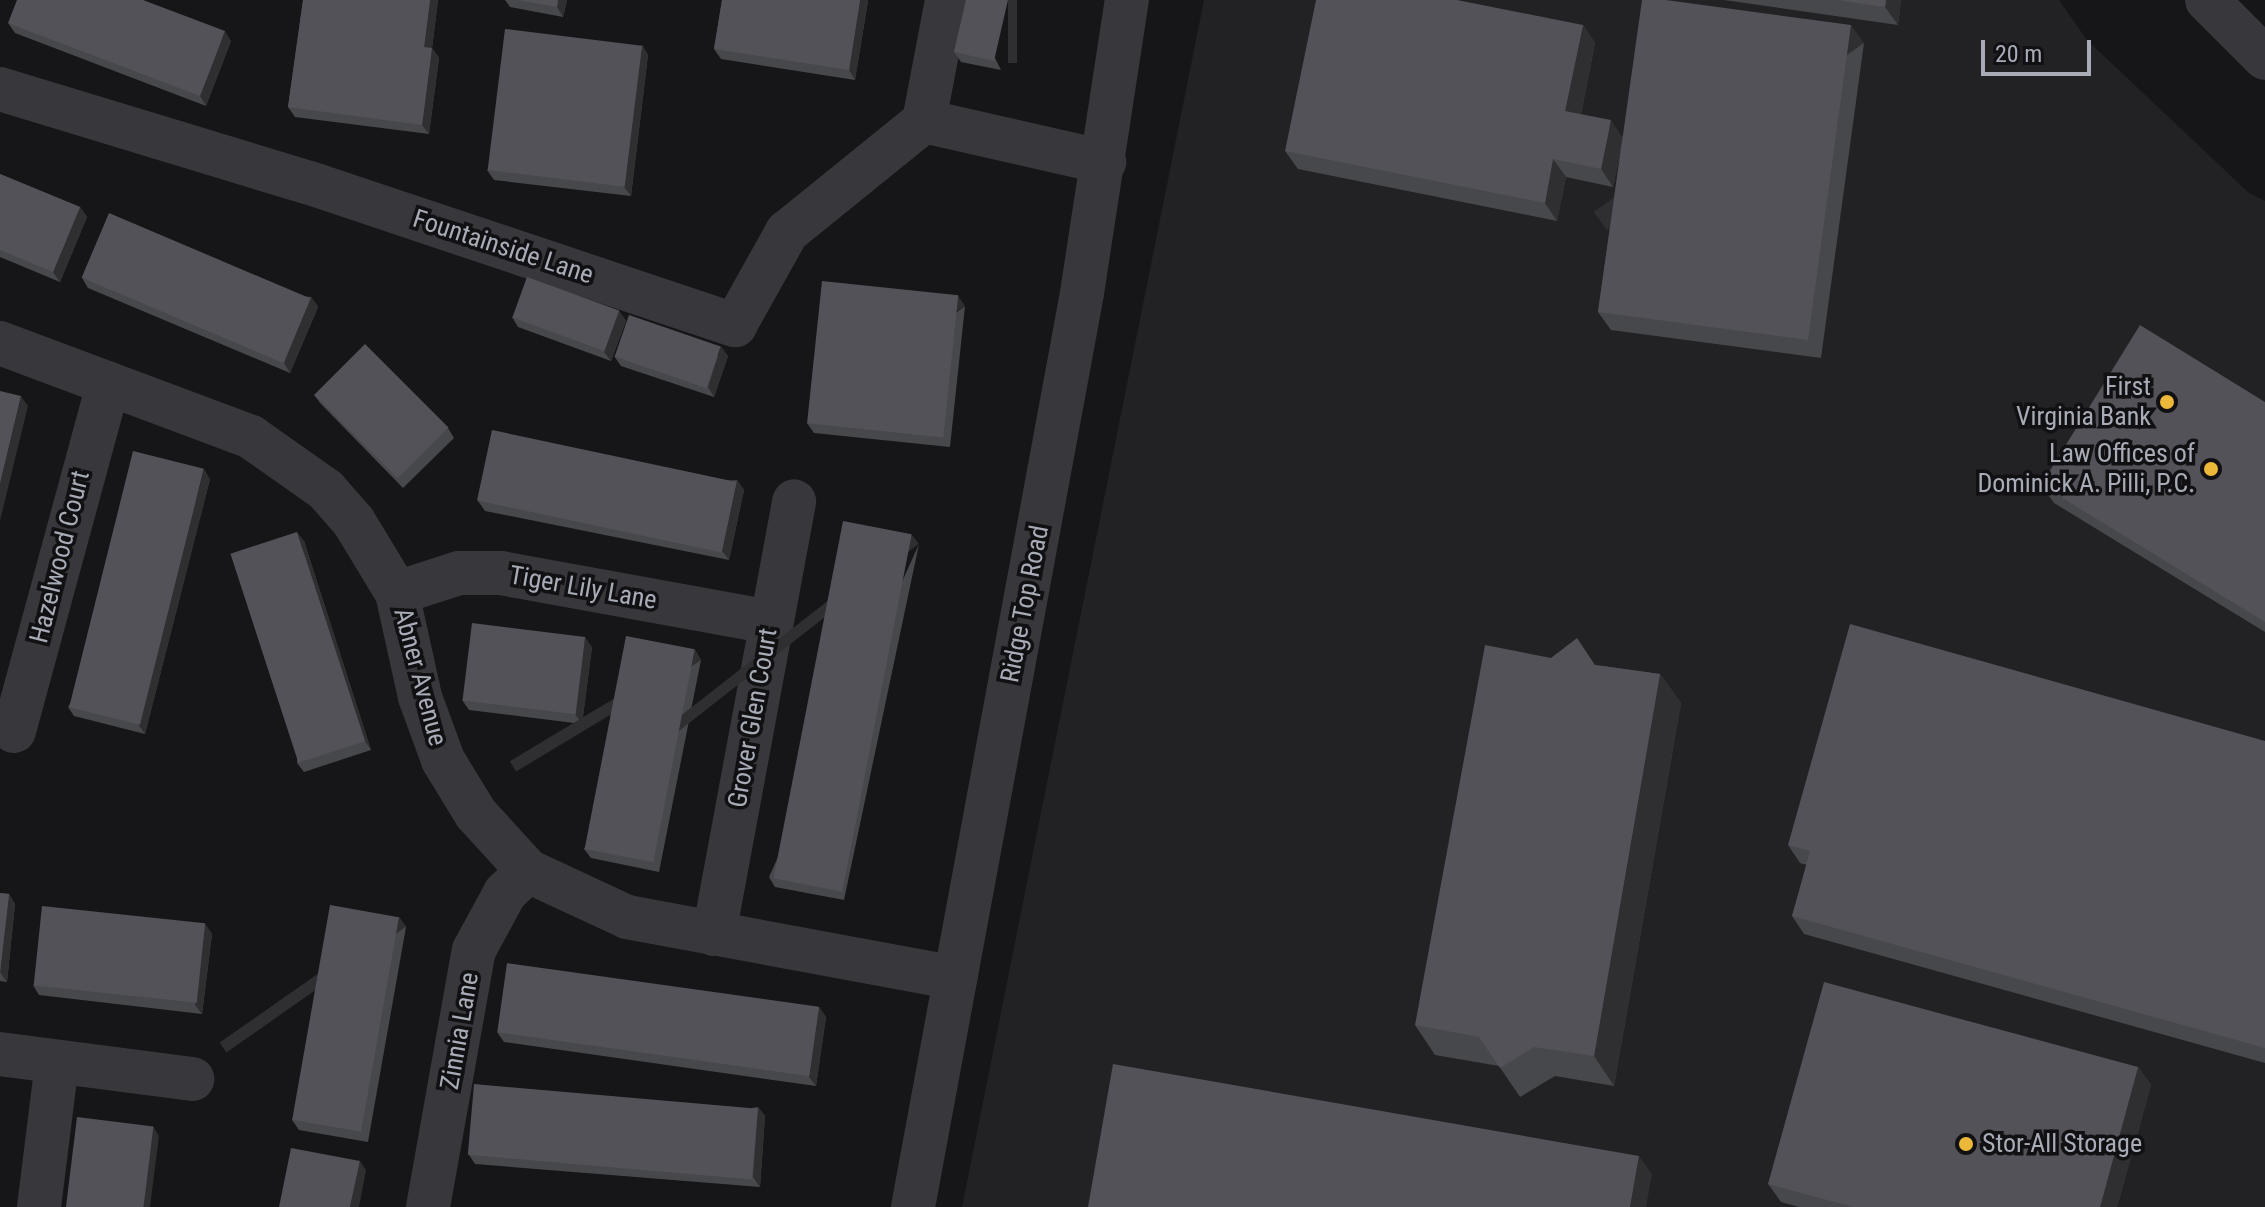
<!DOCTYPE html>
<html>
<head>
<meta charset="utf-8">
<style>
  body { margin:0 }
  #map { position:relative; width:2265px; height:1207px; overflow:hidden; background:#161517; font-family:"Roboto Condensed",sans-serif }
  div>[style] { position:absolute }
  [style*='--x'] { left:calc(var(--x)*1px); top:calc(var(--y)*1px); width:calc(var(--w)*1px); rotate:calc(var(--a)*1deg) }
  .built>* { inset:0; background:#222124 }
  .minor>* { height:44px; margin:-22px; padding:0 22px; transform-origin:22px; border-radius:22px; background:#37373c }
  .wall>* { inset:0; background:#47484c }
  .shaded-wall>* { inset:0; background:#2f2f32; transform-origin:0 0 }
  .building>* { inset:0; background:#525258; transform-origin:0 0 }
  .dots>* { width:22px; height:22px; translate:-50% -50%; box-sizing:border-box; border:4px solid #111012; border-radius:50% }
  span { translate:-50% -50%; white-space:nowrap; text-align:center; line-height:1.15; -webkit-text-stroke:7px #111012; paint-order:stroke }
  .street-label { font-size:26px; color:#a8acb7 }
  .poi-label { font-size:26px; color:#a8acb7 }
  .right { translate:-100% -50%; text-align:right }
  .left { translate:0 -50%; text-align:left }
  .scale { position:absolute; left:1981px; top:40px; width:110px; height:36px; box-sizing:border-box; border:4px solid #a8acb7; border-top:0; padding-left:10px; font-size:24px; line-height:28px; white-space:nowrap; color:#a8acb7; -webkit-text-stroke:6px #111012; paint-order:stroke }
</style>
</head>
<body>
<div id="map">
  <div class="built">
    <i style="clip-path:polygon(1204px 0,2059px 0,2087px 40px,2249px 193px,2265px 201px,2265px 1207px,962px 1207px)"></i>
  </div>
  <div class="minor">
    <i style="--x:2207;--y:0;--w:82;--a:45"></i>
    <i style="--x:0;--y:89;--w:333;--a:16.9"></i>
    <i style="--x:319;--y:186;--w:439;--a:18.5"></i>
    <i style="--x:735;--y:325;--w:107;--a:-60.8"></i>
    <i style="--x:787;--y:232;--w:176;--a:-39"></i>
    <i style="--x:924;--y:121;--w:123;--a:-79.2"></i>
    <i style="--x:924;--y:121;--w:185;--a:12.8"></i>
    <i style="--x:0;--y:343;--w:268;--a:20.5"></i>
    <i style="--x:251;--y:437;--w:92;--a:35.2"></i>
    <i style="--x:326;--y:490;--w:43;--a:48.8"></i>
    <i style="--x:354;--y:522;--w:83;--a:58.8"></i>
    <i style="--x:397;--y:593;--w:107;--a:77.5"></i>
    <i style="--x:420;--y:697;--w:67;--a:69.9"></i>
    <i style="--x:443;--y:760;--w:63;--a:58.6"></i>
    <i style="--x:476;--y:814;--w:77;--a:47.6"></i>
    <i style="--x:528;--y:871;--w:109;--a:24.9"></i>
    <i style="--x:627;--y:917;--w:334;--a:10.5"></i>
    <i style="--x:397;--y:593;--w:65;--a:-17.9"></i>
    <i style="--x:459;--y:573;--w:42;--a:0"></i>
    <i style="--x:501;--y:573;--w:273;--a:10.3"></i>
    <i style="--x:14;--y:731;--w:360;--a:-74.8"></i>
    <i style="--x:714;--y:934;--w:440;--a:-79.5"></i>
    <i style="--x:0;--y:1054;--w:194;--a:7.4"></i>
    <i style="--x:39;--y:1207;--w:145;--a:-82.9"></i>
    <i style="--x:428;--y:1207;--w:261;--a:-79.9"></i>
    <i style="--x:474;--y:950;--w:65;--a:-61.5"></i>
    <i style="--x:505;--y:893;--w:32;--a:-44"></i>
    <i style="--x:913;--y:1207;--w:929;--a:-79.52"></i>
    <i style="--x:1082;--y:293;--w:296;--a:-81.3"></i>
  </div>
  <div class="wall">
    <i style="clip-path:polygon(303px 0,438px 0,432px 48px,439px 58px,429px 134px,295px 117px,288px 107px)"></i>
    <i style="clip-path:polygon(505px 0,567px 0,563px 17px,510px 7px)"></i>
    <i style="clip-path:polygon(722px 0,867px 0,868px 1px,855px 80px,721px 59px,714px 49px)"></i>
    <i style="clip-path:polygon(966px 0,1001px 70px,961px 62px,954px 52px)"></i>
    <i style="clip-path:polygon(1724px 0,1901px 0,1898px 25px)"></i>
    <i style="clip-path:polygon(8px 23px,231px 41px,206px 106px,15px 33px)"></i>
    <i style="clip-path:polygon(1583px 25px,1595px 43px,1581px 114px,1623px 137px,1864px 43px,1821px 358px,1611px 330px,1598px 312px,1621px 149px,1613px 187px,1566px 177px,1557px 221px,1298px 169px,1285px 151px)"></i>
    <i style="clip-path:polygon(642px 45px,648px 55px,631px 196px,494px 180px,487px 170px)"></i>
    <i style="clip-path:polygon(0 174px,80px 207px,87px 217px,60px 282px,0 257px)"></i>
    <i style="clip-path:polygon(82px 278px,311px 297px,318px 307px,290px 373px,88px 288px)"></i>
    <i style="clip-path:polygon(965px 306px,950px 447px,814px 433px,807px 423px)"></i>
    <i style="clip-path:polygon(619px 311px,626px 321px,611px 361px,518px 327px,512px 317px)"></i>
    <i style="clip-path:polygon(614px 356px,728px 356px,714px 397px,621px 366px)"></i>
    <i style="clip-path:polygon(314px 395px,448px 428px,454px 438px,403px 488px,321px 404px)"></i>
    <i style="clip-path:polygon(2265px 402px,2265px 632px,2054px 503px,2041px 485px)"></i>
    <i style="clip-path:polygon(210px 479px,145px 734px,74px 716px,68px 707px)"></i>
    <i style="clip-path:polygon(737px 480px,744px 490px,729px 560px,485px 511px,478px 501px)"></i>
    <i style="clip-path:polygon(304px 541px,371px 750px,304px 772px,297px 763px)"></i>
    <i style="clip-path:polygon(919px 544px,844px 900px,775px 887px,769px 877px)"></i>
    <i style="clip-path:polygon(592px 647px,582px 724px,469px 710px,462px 700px)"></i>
    <i style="clip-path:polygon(695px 650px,701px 660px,659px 872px,591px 858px,584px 849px)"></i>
    <i style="clip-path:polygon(1596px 665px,1660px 674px,1681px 703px,1614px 1086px,1555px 1076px,1520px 1097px,1499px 1066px,1435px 1055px,1415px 1025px)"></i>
    <i style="clip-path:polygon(2265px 741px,2265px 1063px,1804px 934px,1792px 916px,1807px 865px,1800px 863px,1788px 845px)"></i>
    <i style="clip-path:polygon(0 893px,9px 894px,15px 904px,7px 982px,0 981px)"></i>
    <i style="clip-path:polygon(399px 917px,406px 927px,368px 1142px,299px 1130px,292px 1120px)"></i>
    <i style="clip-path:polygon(205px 924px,212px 934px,202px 1014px,39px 995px,33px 985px)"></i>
    <i style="clip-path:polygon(819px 1007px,826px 1017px,816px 1086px,504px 1042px,497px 1032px)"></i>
    <i style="clip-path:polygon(2138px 1067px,2151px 1085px,2117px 1207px,1799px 1207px,1781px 1202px,1768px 1184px)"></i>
    <i style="clip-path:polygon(758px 1107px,765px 1116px,760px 1187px,475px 1164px,469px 1155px)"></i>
  </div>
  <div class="shaded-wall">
    <i style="clip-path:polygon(430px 0,438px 0,431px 57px,424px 47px)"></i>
    <i style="clip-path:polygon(558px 0,567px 0,563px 17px,557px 7px)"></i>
    <i style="clip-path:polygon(860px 0,867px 0,868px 1px,855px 80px,849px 70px)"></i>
    <i style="left:1008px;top:0;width:9px;height:63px"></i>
    <i style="clip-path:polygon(1886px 0,1901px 0,1898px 25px,1885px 7px)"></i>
    <i style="clip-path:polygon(1583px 25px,1595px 43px,1578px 129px,1565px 111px)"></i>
    <i style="left:1851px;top:25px;width:22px;height:318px;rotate:54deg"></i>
    <i style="clip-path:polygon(225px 31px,231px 41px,206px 106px,200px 96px)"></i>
    <i style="clip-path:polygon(642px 45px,648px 55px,631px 196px,624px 187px)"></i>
    <i style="clip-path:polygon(432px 48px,439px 58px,429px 134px,422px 125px)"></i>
    <i style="clip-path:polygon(1611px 120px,1623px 138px,1613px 187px,1601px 169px)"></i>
    <i style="clip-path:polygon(1553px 159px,1566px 177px,1557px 221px,1545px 203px)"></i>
    <i style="clip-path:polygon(80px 207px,87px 217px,60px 282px,53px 272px)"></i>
    <i style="left:958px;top:296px;width:12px;height:142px;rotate:55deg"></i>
    <i style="clip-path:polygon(311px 297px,318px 307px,290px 373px,284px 363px)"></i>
    <i style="clip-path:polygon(619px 311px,626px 321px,611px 361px,604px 352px)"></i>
    <i style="clip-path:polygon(721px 346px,728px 356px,714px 397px,708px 387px)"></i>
    <i style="clip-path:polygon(21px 396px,28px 406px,0 521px,0 484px)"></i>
    <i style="clip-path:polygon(204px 469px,210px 479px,145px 734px,138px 724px)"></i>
    <i style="clip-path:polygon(737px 480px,744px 490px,729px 560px,722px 551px)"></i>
    <i style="clip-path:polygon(297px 532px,304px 541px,371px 750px,365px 741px)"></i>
    <i style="left:912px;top:535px;width:11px;height:364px;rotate:52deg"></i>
    <i style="clip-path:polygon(585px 637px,592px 647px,582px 724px,575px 714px)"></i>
    <i style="left:695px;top:650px;width:12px;height:216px;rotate:59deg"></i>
    <i style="clip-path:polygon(1660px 674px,1681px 703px,1614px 1086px,1594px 1056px)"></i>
    <i style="clip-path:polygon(9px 894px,15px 904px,7px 982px,0 972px)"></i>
    <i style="left:399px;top:917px;width:12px;height:219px;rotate:55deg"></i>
    <i style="clip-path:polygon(205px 924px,212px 934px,202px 1014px,195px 1005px)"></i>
    <i style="clip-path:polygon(819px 1007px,826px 1017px,816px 1086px,809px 1077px)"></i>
    <i style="clip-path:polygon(2138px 1067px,2151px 1085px,2117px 1207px,2100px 1207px)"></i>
    <i style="clip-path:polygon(758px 1107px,765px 1116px,760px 1187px,753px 1177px)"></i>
    <i style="clip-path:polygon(153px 1126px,159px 1136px,150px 1207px,142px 1207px)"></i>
    <i style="clip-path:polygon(1639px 1156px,1652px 1174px,1646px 1207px,1630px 1207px)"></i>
    <i style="clip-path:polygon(360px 1161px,366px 1170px,359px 1207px,350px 1207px)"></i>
  </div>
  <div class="building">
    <i style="clip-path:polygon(17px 0,143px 0,225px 31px,200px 96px,8px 23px)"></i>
    <i style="clip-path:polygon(303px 0,430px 0,424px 47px,432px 48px,422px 125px,288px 107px)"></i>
    <i style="clip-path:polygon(518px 0,558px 0,557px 7px)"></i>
    <i style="clip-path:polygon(722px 0,860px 0,849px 70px,714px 49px)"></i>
    <i style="clip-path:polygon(966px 0,1008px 0,994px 61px,954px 52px)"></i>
    <i style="clip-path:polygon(1316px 0,1457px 0,1583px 25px,1565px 111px,1611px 120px,1601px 169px,1553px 159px,1545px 203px,1285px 151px)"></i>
    <i style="clip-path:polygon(1642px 0,1666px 0,1851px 25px,1808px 340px,1598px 312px)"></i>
    <i style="clip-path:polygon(1837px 0,1886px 0,1885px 7px)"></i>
    <i style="left:505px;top:29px;width:138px;height:142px;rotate:7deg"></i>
    <i style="clip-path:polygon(0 174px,80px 207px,53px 272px,0 250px)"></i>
    <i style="left:109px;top:213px;width:219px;height:70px;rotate:23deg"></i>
    <i style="left:527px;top:277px;width:98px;height:43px;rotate:20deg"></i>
    <i style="left:822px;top:281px;width:137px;height:143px;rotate:6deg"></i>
    <i style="left:629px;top:315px;width:97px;height:44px;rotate:19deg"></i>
    <i style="clip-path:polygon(2140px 325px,2265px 402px,2265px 622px,2041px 485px)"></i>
    <i style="left:365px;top:344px;width:118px;height:72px;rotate:45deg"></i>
    <i style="clip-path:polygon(0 391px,21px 396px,0 484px)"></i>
    <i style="left:492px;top:430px;width:250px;height:72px;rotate:12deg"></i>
    <i style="left:133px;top:451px;width:73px;height:264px;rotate:14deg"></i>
    <i style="left:843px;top:521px;width:70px;height:364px;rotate:11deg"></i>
    <i style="left:297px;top:532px;width:220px;height:70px;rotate:72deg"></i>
    <i style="left:472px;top:623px;width:114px;height:78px;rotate:7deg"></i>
    <i style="clip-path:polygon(1850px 624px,2265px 741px,2265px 1048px,1792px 916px,1810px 851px,1788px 845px)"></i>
    <i style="left:626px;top:636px;width:70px;height:217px;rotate:11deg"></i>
    <i style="clip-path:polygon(1577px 638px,1595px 665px,1660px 674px,1594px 1056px,1534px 1047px,1500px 1068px,1479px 1037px,1415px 1025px,1485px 645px,1551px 658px)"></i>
    <i style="clip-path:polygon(0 893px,9px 894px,0 972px)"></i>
    <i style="left:330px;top:905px;width:70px;height:218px;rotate:10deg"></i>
    <i style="left:42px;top:906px;width:164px;height:80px;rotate:6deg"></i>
    <i style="left:507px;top:963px;width:315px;height:70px;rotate:8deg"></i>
    <i style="clip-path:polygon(1824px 982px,2138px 1067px,2100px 1207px,1853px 1207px,1768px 1184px)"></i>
    <i style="clip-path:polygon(1113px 1064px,1639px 1156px,1630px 1207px,1088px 1207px)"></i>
    <i style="left:474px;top:1084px;width:285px;height:71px;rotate:5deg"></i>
    <i style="left:77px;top:1117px;width:77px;height:91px;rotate:7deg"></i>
    <i style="clip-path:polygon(291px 1148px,360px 1161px,350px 1207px,279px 1207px)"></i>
  </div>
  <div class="dots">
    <i style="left:2167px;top:402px;background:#ecb839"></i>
    <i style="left:2211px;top:469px;background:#ecb839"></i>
    <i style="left:1966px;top:1144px;background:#ecb839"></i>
  </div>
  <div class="street-label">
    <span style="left:503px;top:247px;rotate:18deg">Fountainside Lane</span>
    <span style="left:60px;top:557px;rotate:-76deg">Hazelwood Court</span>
    <span style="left:583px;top:588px;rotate:10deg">Tiger Lily Lane</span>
    <span style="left:1025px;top:604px;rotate:-79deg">Ridge Top Road</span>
    <span style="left:420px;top:677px;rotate:75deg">Abner Avenue</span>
    <span style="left:753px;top:718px;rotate:-80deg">Grover Glen Court</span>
    <span style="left:460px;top:1031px;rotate:-80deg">Zinnia Lane</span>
  </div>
  <div class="poi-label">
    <span class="right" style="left:2151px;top:402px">First<br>Virginia Bank</span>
    <span class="right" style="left:2195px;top:469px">Law Offices of<br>Dominick A. Pilli, P.C.</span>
    <span class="left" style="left:1982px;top:1144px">Stor-All Storage</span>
  </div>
  <div class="scale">20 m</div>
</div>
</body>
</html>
